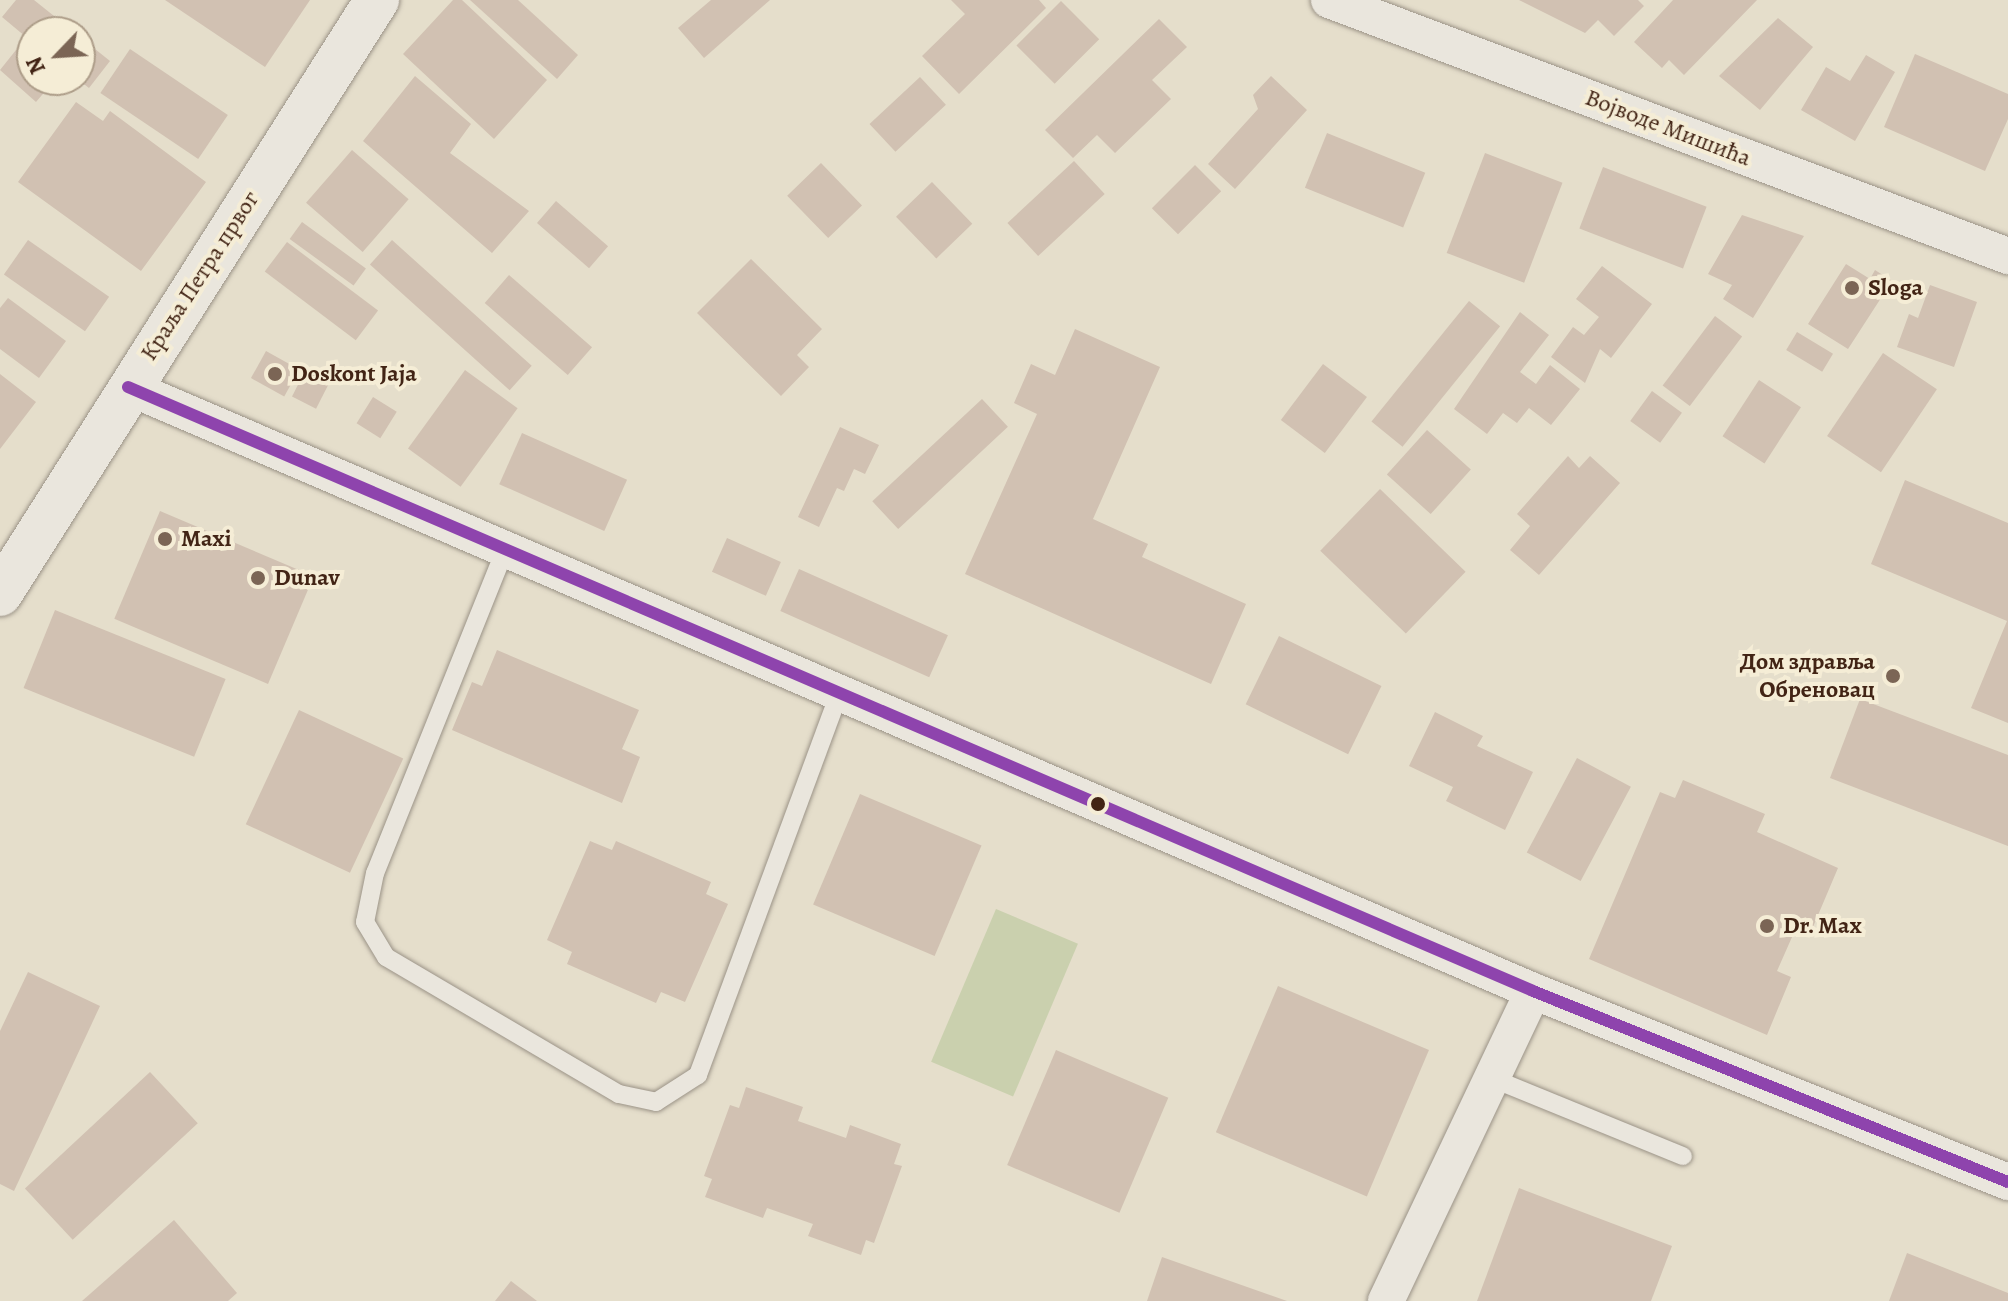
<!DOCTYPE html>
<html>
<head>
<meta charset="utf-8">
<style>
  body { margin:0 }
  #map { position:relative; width:2008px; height:1301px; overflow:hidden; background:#e5decb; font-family:Alegreya,serif }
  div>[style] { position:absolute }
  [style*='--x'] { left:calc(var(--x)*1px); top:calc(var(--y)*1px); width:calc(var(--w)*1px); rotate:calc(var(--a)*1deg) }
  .green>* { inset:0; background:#cad0ae; transform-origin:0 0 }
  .building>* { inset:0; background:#d1c1b2; transform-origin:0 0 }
  .roads { filter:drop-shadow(0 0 2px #9b9387) drop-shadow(0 0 2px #9b9387) }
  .lane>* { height:18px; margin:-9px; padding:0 9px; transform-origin:9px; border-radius:9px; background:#eae6dd }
  .street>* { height:36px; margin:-18px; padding:0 18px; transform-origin:18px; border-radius:18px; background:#eae6dd }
  .secondary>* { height:44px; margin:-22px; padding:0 22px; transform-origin:22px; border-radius:22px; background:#eae6dd }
  .bus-1>* { height:12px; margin:-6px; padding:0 6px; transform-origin:6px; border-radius:6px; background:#8e44ad }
  .dots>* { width:22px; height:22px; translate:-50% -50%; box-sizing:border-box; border:4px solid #f5edd6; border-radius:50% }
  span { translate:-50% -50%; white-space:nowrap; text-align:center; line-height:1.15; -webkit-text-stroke:8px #f5edd6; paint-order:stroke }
  .street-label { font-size:24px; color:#422415 }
  .poi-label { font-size:24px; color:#422415; font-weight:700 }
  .left { translate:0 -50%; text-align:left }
  .right { translate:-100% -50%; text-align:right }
  .north { position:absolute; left:16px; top:16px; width:80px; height:80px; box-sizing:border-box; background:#f5edd6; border:2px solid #ad9d89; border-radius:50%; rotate:245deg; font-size:22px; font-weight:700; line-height:32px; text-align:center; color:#422415 }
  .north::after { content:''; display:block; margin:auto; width:28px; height:36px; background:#7b6555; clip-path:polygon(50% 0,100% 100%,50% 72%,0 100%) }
</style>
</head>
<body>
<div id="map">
  <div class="green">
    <i style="left:996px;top:909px;width:89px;height:166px;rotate:23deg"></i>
  </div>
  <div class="building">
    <i style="clip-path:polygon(16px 0,34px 0,74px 32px,32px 32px,32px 42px,2px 17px)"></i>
    <i style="clip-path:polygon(165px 0,310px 0,265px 67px)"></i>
    <i style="clip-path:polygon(453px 0,462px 0,547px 80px,494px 139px,403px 54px)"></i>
    <i style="clip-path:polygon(470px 0,518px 0,578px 55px,557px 79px)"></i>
    <i style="clip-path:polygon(711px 0,770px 0,704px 58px,678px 28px)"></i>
    <i style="clip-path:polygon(951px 0,1039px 0,1046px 8px,959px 94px,922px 56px,965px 14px)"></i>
    <i style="clip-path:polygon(1519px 0,1638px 0,1644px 6px,1614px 36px,1598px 20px,1585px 33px)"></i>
    <i style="clip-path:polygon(1673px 0,1757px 0,1684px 75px,1669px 60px,1662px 68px,1634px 42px)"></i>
    <i style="left:1061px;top:1px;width:54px;height:63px;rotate:45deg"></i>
    <i style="clip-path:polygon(1778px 18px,1813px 47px,1760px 110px,1719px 76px)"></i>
    <i style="clip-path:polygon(1159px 19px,1187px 47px,1152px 80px,1171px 99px,1115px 153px,1097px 135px,1073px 158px,1045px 130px)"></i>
    <i style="clip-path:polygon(80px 37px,110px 61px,89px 88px,80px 81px)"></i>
    <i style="left:130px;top:49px;width:118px;height:53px;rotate:34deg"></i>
    <i style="clip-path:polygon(16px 50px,32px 63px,32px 80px,53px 82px,36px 102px,0 70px)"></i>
    <i style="clip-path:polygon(1915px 54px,2008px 94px,2008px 119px,1985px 171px,1884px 127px)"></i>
    <i style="clip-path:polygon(1866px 55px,1895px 72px,1855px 141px,1801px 110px,1826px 67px,1850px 81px)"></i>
    <i style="clip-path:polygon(415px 76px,471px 124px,450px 153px,529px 211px,492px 253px,363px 141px)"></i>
    <i style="clip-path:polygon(1271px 76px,1307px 110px,1235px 189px,1208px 164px,1258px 109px,1253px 95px)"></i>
    <i style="left:920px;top:77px;width:38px;height:69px;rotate:47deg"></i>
    <i style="clip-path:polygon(76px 102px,103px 121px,110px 111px,206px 182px,141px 271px,18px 182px)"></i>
    <i style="left:1327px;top:133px;width:106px;height:59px;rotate:22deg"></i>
    <i style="left:352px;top:150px;width:75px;height:70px;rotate:41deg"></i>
    <i style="left:1485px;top:153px;width:83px;height:107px;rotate:21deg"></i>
    <i style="left:1074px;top:161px;width:45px;height:91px;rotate:47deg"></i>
    <i style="left:821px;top:163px;width:59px;height:47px;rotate:46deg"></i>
    <i style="left:1195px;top:165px;width:37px;height:61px;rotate:45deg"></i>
    <i style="left:1603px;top:167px;width:111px;height:66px;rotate:21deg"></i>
    <i style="left:932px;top:182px;width:58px;height:50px;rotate:46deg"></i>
    <i style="left:556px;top:201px;width:69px;height:29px;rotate:41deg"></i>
    <i style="clip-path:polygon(1742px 215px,1804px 236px,1753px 318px,1723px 299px,1732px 285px,1708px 274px)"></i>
    <i style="left:302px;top:222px;width:79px;height:21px;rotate:36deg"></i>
    <i style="left:28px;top:240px;width:99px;height:42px;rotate:35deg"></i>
    <i style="left:392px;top:240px;width:188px;height:33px;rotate:42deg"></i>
    <i style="left:287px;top:242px;width:114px;height:37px;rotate:37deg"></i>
    <i style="clip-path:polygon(751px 259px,822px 329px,797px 355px,809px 367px,781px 396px,697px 313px)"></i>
    <i style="clip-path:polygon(1846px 264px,1870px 279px,1875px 270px,1892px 281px,1848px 349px,1808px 324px)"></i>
    <i style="clip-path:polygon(1602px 266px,1652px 304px,1611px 358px,1600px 349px,1585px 383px,1551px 357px,1573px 327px,1584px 335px,1599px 317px,1576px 299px)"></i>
    <i style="left:509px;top:275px;width:110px;height:37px;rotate:41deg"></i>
    <i style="clip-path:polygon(1930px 285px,1977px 302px,1954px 367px,1897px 347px,1909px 314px,1918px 318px)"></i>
    <i style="clip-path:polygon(8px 298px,66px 341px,39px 378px,0 349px,0 308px)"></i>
    <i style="left:1469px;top:301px;width:40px;height:155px;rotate:39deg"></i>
    <i style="clip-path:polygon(1520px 312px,1549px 335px,1520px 372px,1536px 384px,1550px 365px,1580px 389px,1551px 425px,1529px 408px,1517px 423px,1503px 413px,1487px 434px,1454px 409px)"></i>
    <i style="left:1715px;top:316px;width:34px;height:87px;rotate:37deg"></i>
    <i style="clip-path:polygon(1075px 329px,1160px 367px,1093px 519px,1148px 544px,1142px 557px,1246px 604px,1211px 684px,965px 574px,1037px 414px,1014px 403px,1031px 364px,1055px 375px)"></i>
    <i style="left:1797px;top:332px;width:42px;height:21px;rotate:31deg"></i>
    <i style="left:266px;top:351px;width:38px;height:31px;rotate:29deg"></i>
    <i style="left:1883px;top:353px;width:65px;height:100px;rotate:34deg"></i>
    <i style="left:1323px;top:364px;width:55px;height:70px;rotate:37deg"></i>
    <i style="left:307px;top:367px;width:27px;height:33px;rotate:27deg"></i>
    <i style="left:465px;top:370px;width:65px;height:97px;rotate:36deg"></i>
    <i style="clip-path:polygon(0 374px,36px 402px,0 449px)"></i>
    <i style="left:1759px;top:380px;width:50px;height:67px;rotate:33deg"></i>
    <i style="left:1652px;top:391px;width:37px;height:37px;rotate:36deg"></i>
    <i style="left:373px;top:397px;width:28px;height:31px;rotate:32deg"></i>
    <i style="left:982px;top:399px;width:38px;height:150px;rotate:47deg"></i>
    <i style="clip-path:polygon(840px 427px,879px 445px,865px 474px,854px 469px,844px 491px,837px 488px,819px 527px,798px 517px)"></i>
    <i style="left:1427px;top:430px;width:59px;height:60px;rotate:42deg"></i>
    <i style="left:522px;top:433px;width:115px;height:56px;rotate:24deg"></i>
    <i style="clip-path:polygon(1568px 456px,1579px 468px,1590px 456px,1620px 483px,1539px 575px,1510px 550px,1530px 526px,1517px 514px)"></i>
    <i style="clip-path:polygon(1905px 480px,2008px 523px,2008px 723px,1971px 708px,2007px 621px,1871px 564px)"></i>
    <i style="left:1380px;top:489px;width:119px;height:86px;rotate:44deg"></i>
    <i style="left:160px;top:511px;width:167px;height:117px;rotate:23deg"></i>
    <i style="left:727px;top:538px;width:59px;height:37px;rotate:24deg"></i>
    <i style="left:799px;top:569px;width:163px;height:46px;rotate:24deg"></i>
    <i style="left:55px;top:610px;width:184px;height:84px;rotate:22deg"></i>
    <i style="left:1279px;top:636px;width:114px;height:76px;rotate:26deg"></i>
    <i style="clip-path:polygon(497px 650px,639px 710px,622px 749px,640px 757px,622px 803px,452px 730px,472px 682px,482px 686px)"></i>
    <i style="clip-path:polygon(1860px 699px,2008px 755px,2008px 846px,1830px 778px)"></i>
    <i style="left:299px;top:710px;width:115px;height:126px;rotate:25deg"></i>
    <i style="clip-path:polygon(1435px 712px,1483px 736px,1477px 746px,1533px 772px,1505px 830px,1446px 801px,1453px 787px,1409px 766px)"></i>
    <i style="left:1577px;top:758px;width:61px;height:107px;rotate:28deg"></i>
    <i style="clip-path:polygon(1683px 780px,1765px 814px,1757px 832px,1838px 868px,1810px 934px,1796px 928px,1777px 971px,1791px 977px,1767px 1035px,1589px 959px,1660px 792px,1675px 798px)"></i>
    <i style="left:860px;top:794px;width:132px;height:120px;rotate:23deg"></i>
    <i style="clip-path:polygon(590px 841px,612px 850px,616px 841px,711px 882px,706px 894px,728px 904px,685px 1002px,661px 992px,656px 1003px,567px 964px,572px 952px,547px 940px)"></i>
    <i style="clip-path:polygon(28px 972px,100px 1006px,14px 1191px,0 1184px,0 1031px)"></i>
    <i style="left:1278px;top:986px;width:164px;height:159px;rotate:23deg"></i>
    <i style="left:1056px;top:1050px;width:122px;height:125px;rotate:23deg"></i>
    <i style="left:150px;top:1072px;width:70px;height:171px;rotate:47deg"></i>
    <i style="clip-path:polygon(746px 1087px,803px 1107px,798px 1121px,846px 1138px,850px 1125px,901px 1144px,894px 1164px,902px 1166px,874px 1243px,866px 1240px,861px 1255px,808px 1236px,813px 1224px,767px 1208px,763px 1218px,705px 1197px,712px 1179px,704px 1176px,730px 1105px,739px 1108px)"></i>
    <i style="clip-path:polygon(1519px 1188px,1672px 1246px,1651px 1301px,1477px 1301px)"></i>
    <i style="clip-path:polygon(174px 1220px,237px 1293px,228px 1301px,82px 1301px)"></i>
    <i style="clip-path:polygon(1907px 1253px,2008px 1293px,2008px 1301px,1889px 1301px)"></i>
    <i style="clip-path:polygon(1162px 1257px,1287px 1301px,1147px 1301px)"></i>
    <i style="clip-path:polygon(511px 1281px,537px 1301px,495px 1301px)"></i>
  </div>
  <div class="roads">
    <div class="lane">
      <i style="--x:505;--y:550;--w:348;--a:111.9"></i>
      <i style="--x:375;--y:873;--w:50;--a:101.5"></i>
      <i style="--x:365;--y:922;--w:41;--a:59"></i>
      <i style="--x:386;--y:957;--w:270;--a:30.5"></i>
      <i style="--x:619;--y:1094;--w:38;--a:12"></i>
      <i style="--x:656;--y:1102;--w:50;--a:-32.7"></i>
      <i style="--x:698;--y:1075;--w:407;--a:-69.7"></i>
      <i style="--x:1494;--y:1079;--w:204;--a:22.2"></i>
    </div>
    <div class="street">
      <i style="--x:1329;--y:0;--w:726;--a:20.66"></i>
      <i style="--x:128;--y:387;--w:1529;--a:23.26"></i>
      <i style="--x:1533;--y:991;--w:512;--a:21.91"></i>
      <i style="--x:1386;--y:1301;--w:343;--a:-64.6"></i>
    </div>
    <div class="secondary">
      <i style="--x:0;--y:594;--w:704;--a:-57.6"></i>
    </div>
  </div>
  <div class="bus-1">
    <i style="--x:128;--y:387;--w:1529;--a:23.26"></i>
    <i style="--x:1533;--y:991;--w:512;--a:21.91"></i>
  </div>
  <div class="dots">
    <i style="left:1852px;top:288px;background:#7b6555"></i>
    <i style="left:275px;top:374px;background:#7b6555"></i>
    <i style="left:165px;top:539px;background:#7b6555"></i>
    <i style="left:258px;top:578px;background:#7b6555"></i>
    <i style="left:1893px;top:676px;background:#7b6555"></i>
    <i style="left:1098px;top:804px;background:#422415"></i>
    <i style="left:1767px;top:926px;background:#7b6555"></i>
  </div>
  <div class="street-label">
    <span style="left:1668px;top:128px;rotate:21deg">Војводе Мишића</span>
    <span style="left:200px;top:276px;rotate:-57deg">Краља Петра првог</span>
  </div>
  <div class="poi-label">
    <span class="left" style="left:1868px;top:288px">Sloga</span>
    <span class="left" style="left:291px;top:374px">Doskont Jaja</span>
    <span class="left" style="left:181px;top:539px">Maxi</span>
    <span class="left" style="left:274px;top:578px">Dunav</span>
    <span class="right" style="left:1875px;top:676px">Дом здравља<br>Обреновац</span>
    <span class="left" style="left:1783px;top:926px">Dr. Max</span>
  </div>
  <div class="north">N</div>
</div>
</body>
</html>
